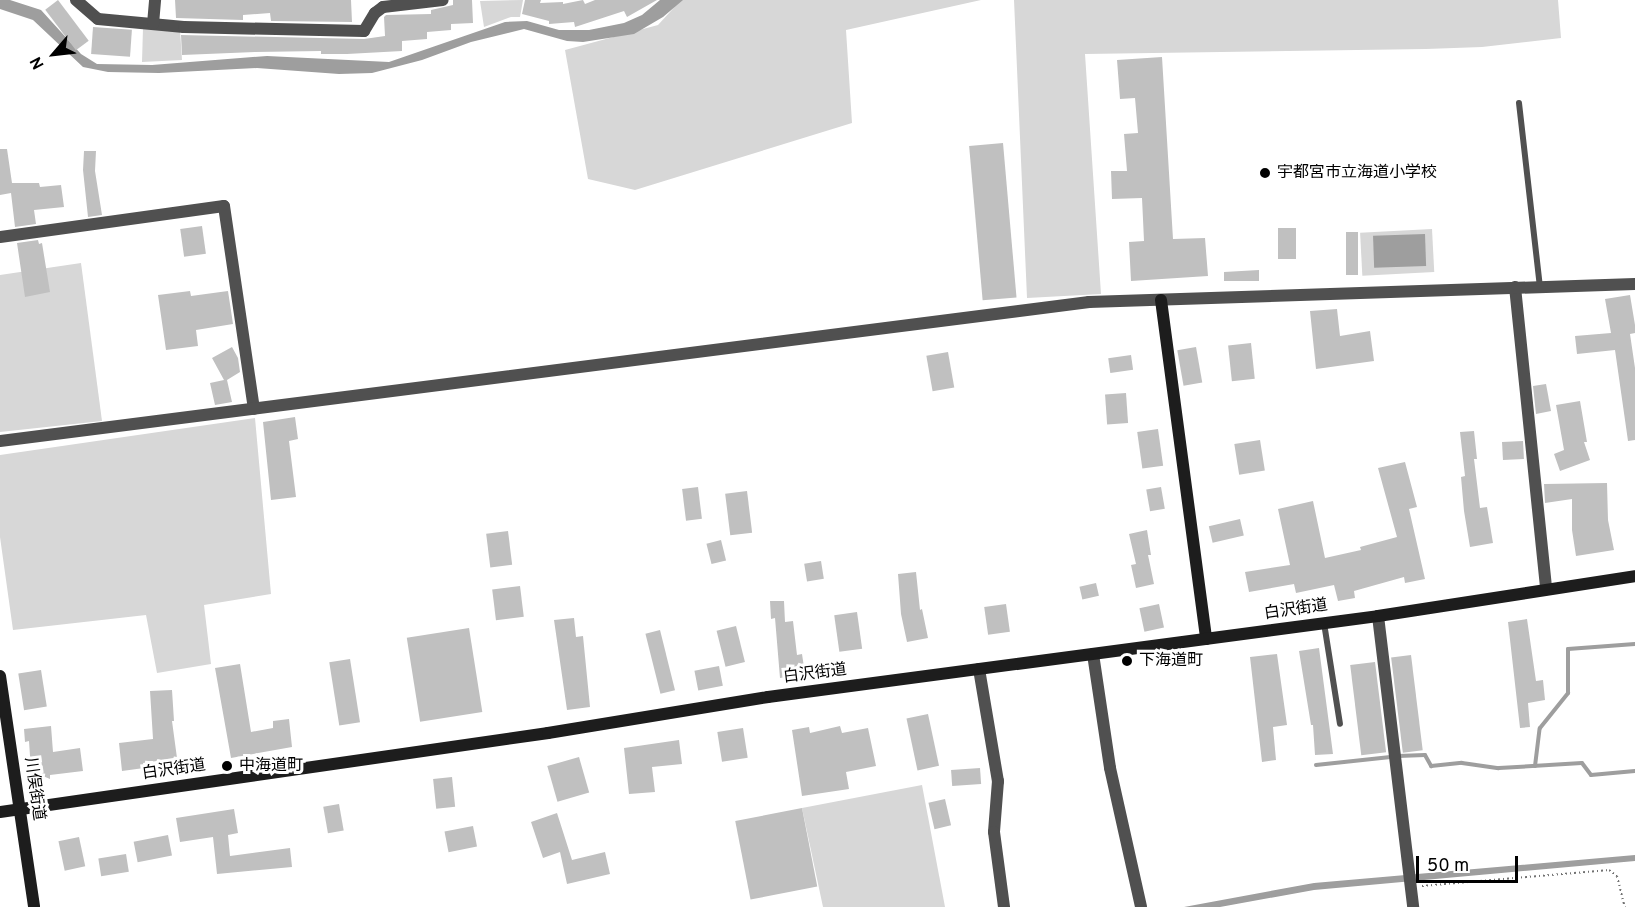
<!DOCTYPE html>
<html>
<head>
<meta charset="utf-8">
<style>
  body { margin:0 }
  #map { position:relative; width:1635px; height:907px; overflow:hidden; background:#fff; font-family:Overpass,"Noto Sans JP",sans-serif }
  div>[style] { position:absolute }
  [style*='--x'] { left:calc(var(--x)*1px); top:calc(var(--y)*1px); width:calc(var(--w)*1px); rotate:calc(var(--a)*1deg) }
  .green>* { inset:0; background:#d7d7d7; transform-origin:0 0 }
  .water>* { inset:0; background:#9e9e9e; transform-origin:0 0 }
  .stream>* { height:4px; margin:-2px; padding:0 2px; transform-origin:2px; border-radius:2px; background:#9e9e9e }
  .building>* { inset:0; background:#c0c0c0; transform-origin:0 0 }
  .path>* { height:2px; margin-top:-1px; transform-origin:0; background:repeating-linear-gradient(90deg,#727272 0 1.5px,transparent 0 4.5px) }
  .lane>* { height:6px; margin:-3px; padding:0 3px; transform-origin:3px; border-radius:3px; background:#505050 }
  .street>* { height:12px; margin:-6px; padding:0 6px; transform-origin:6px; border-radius:6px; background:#505050 }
  .secondary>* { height:12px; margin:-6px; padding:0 6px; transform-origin:6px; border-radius:6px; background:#1d1d1d }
  .dots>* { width:16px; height:16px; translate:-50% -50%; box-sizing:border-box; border:3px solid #fff; border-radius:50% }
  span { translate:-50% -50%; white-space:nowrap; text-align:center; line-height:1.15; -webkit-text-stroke:6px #fff; paint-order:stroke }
  .poi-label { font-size:16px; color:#000 }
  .left { translate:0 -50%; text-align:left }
  .street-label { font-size:16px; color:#000 }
  .north { position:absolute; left:24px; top:24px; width:60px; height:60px; -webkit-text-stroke:4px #fff; paint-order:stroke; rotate:242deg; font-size:16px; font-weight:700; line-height:24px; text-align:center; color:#000 }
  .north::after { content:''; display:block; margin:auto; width:21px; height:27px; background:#000; clip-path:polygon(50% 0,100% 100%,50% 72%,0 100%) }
  .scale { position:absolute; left:1416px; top:856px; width:102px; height:27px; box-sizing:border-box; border:3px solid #000; border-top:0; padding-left:8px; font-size:18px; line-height:21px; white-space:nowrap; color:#000; -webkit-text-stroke:4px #fff; paint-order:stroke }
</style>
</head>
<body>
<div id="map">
  <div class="green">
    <i style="clip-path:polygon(523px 0,520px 17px,511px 17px,484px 27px,480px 1px)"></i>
    <i style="clip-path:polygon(681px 0,981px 0,846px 30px,852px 123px,635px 190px,588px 179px,565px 50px,658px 25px)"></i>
    <i style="clip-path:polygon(1014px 0,1558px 0,1561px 38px,1482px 47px,1426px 49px,1085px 54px,1101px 294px,1027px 298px)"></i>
    <i style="clip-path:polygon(143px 28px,180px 30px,182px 60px,142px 62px)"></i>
    <i style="left:1432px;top:229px;width:43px;height:72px;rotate:87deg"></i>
    <i style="clip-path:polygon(81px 263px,102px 421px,0 432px,0 275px)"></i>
    <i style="clip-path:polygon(255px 418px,271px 594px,204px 605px,211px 664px,157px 673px,146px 615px,13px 630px,0 537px,0 455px)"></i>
    <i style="clip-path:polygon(922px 785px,945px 907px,823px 907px,802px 808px)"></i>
  </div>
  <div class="water">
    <i style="clip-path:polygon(0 0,10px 0,41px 10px,81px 54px,97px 64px,152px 65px,267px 56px,389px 62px,505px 22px,527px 21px,559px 30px,589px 30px,624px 23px,642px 15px,660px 0,683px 0,663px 17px,634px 34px,583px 42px,567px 41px,524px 29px,471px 42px,422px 60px,372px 73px,339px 74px,257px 68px,159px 73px,108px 72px,83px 67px,33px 20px,0 9px)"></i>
    <i style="left:1425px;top:234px;width:32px;height:52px;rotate:88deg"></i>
    <i style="clip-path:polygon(1635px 855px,1635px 861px,1314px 890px,1220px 907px,1184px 907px,1314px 883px)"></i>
  </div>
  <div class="stream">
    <i style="--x:1398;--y:756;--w:27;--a:-2"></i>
    <i style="--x:1425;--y:755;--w:13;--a:61"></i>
    <i style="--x:1431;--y:766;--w:31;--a:-6"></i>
    <i style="--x:1462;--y:763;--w:37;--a:8"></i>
    <i style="--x:1499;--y:768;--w:83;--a:-3.4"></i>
    <i style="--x:1582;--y:763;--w:15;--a:53"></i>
    <i style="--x:1591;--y:775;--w:44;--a:-5.2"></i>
    <i style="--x:1316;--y:765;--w:75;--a:-6.1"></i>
    <i style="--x:1535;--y:766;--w:38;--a:-83"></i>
    <i style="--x:1540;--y:728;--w:45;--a:-51.3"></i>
    <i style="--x:1568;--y:693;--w:44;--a:-90"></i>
    <i style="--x:1568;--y:649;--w:67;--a:-4.3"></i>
  </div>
  <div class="building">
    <i style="left:58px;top:0;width:51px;height:16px;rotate:53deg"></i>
    <i style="clip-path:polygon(175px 0,351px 0,352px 22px,271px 21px,270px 13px,243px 15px,243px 20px,176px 18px)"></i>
    <i style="clip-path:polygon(453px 0,472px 0,473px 23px,451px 24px,451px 30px,427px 32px,427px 39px,402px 41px,402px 51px,347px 54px,321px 54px,321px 51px,255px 52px,182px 55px,181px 35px,364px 39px,385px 36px,384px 17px,386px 15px,431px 14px,431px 10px,453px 5px)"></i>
    <i style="clip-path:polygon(525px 0,541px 0,540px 3px,563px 2px,563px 4px,583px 0,585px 4px,595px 0,657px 0,627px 17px,624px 11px,575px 27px,574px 22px,549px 24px,549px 21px,522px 14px)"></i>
    <i style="left:93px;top:27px;width:39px;height:27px;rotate:4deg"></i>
    <i style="clip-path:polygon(1162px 57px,1173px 239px,1205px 238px,1208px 276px,1131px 281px,1129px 242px,1144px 241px,1142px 198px,1112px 199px,1111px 171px,1127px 171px,1124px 134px,1138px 133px,1135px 98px,1120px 99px,1117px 60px)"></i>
    <i style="left:1003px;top:143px;width:155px;height:34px;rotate:85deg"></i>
    <i style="clip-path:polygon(0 149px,7px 149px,12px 183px,39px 183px,40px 187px,61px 185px,64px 207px,34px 210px,36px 224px,15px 227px,11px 193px,0 195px)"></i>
    <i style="clip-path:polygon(84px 151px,96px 151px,95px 171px,102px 215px,88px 217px,83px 170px)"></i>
    <i style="left:202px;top:226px;width:28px;height:22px;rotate:82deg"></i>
    <i style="left:1278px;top:228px;width:18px;height:31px"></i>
    <i style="left:1346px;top:232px;width:12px;height:43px"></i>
    <i style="clip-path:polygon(38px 240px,39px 244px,42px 243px,50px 292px,25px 297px,17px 243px)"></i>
    <i style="clip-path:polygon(1259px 270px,1259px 281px,1224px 281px,1224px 272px)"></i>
    <i style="clip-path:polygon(190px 291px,191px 296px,228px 291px,233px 324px,196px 330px,198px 346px,166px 350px,158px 295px)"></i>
    <i style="clip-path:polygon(1630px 295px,1635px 325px,1635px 333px,1630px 334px,1635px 368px,1635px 440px,1628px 441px,1615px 350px,1577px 354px,1575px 336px,1611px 333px,1605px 299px)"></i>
    <i style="clip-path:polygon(1337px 309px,1340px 336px,1370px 331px,1374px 361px,1316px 369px,1310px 311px)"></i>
    <i style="left:1251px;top:343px;width:36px;height:23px;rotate:84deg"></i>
    <i style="clip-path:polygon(232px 347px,238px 358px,240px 372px,227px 380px,232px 402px,215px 405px,210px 383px,224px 380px,212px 358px)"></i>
    <i style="left:1196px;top:347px;width:36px;height:19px;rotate:80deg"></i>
    <i style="left:948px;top:352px;width:36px;height:22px;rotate:80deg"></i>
    <i style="left:1131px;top:355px;width:15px;height:23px;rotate:82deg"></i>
    <i style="clip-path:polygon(1546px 384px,1551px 411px,1536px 414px,1533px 386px)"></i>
    <i style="left:1126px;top:393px;width:30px;height:21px;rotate:86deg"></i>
    <i style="clip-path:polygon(1580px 401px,1587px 442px,1584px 442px,1590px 460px,1560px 471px,1554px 454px,1564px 450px,1556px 405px)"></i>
    <i style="clip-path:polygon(295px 417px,298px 439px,289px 441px,296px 497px,271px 500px,263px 422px)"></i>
    <i style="left:1158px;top:429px;width:37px;height:21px;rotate:82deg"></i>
    <i style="clip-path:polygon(1474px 431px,1477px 459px,1474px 459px,1480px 508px,1487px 507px,1493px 543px,1470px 547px,1464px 511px,1461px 477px,1465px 476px,1460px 432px)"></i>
    <i style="left:1260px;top:440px;width:31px;height:26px;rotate:81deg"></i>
    <i style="left:1523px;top:441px;width:18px;height:21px;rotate:87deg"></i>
    <i style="clip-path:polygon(1405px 462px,1417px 507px,1409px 509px,1425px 579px,1405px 583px,1404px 577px,1354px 591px,1355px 598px,1338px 601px,1334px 585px,1296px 593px,1294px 584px,1249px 592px,1245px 572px,1290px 565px,1278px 509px,1313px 501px,1325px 558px,1361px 550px,1360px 547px,1397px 537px,1378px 468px)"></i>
    <i style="clip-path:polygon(1607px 483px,1608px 520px,1614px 550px,1576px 556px,1572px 530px,1572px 499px,1545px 503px,1544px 484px)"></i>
    <i style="left:698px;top:487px;width:32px;height:16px;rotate:83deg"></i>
    <i style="left:1161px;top:487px;width:22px;height:15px;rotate:80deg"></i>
    <i style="left:747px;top:491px;width:42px;height:22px;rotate:83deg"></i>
    <i style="left:1240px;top:519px;width:17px;height:32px;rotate:77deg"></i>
    <i style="clip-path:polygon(1147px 530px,1151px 555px,1148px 555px,1154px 584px,1136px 588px,1131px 565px,1136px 564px,1129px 534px)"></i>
    <i style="left:508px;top:531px;width:34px;height:22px;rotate:83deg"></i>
    <i style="left:721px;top:540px;width:21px;height:15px;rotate:76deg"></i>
    <i style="left:821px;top:561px;width:18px;height:17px;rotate:81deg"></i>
    <i style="clip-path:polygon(916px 572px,920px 610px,922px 609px,928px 638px,907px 642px,901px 614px,898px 574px)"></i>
    <i style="left:1096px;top:583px;width:13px;height:17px;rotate:77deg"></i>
    <i style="left:520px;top:586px;width:31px;height:28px;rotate:83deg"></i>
    <i style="clip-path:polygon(770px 601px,784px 601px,785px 622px,793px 621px,797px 655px,802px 654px,805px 674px,780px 678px,775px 618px,771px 619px)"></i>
    <i style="left:1006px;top:604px;width:28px;height:22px;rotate:82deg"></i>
    <i style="left:1159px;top:604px;width:24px;height:20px;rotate:78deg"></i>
    <i style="left:857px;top:612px;width:37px;height:23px;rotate:82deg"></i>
    <i style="clip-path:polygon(574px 618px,576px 637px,583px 636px,590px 707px,567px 710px,554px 620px)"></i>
    <i style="clip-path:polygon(1527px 619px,1536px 681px,1543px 680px,1545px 700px,1528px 703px,1530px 727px,1520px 728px,1508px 622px)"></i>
    <i style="left:736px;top:626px;width:37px;height:20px;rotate:76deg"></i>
    <i style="left:469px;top:628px;width:85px;height:63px;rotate:81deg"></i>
    <i style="left:660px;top:630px;width:62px;height:15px;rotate:76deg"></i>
    <i style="clip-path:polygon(1319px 648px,1333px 754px,1315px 755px,1313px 725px,1311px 725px,1299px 651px)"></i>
    <i style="clip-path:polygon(1277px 654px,1287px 725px,1273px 727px,1276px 760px,1262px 762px,1250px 657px)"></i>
    <i style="left:1411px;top:655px;width:96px;height:20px;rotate:83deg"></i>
    <i style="left:350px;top:659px;width:64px;height:21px;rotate:81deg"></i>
    <i style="left:1375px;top:662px;width:91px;height:25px;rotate:83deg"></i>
    <i style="clip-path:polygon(240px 664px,251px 732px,273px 728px,273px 721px,289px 719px,292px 747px,231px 758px,215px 668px)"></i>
    <i style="left:719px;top:666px;width:20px;height:25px;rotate:79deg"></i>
    <i style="left:41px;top:670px;width:37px;height:23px;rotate:81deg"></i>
    <i style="clip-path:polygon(172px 690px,174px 721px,172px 721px,177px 758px,143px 763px,144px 768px,122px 771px,119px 743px,153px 739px,150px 691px)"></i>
    <i style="left:928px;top:714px;width:53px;height:22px;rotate:78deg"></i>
    <i style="clip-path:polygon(51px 726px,53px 752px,80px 748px,83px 771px,50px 775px,50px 779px,31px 771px,29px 741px,25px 742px,24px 729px)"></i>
    <i style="clip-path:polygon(840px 726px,842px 733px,868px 728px,876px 766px,846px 772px,849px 789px,802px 796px,792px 730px,809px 727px,810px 733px)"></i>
    <i style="left:743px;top:728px;width:30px;height:26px;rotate:81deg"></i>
    <i style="clip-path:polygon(679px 740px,682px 764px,652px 767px,655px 792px,629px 794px,624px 748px)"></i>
    <i style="left:579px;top:757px;width:37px;height:33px;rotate:74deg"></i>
    <i style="left:980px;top:768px;width:16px;height:29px;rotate:86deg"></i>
    <i style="left:452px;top:777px;width:30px;height:19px;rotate:84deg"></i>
    <i style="left:945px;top:799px;width:27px;height:17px;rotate:77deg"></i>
    <i style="left:339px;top:804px;width:27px;height:16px;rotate:80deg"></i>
    <i style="left:802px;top:808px;width:80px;height:68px;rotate:79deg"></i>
    <i style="clip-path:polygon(234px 809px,238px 833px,228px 835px,230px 856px,290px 848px,292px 867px,217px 874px,213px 837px,180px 842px,176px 818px)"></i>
    <i style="clip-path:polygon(557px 813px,572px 860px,605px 852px,610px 874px,567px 884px,560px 852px,543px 858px,531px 822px)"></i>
    <i style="left:473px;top:826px;width:21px;height:29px;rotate:79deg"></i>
    <i style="left:168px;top:835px;width:21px;height:35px;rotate:79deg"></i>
    <i style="left:79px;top:837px;width:30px;height:21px;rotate:78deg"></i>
    <i style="left:126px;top:854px;width:18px;height:28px;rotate:81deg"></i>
  </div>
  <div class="path">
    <i style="--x:1422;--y:886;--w:188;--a:-4.9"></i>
    <i style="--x:1609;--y:870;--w:10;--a:37"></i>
    <i style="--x:1617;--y:876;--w:32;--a:76"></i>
  </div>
  <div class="lane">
    <i style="--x:1519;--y:103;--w:184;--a:83.5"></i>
    <i style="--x:1324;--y:623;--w:102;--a:81"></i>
  </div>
  <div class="street">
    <i style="--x:76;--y:0;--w:29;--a:41"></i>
    <i style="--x:98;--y:19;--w:86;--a:5.3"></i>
    <i style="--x:184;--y:27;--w:180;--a:1.3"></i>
    <i style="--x:364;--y:31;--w:21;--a:-59"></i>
    <i style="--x:375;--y:13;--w:10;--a:-37"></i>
    <i style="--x:383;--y:7;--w:60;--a:-6.7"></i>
    <i style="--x:153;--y:24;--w:24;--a:-85"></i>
    <i style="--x:0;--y:237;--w:226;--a:-7.9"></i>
    <i style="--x:224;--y:206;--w:205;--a:81.6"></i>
    <i style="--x:1515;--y:287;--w:304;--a:84.1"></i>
    <i style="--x:0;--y:441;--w:1098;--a:-7.27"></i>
    <i style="--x:1089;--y:302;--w:546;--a:-1.89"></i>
    <i style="--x:1378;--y:616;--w:293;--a:83.1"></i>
    <i style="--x:1093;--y:654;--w:115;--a:81.5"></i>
    <i style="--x:1110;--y:768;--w:142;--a:77.4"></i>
    <i style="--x:979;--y:669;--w:114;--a:80.4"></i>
    <i style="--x:998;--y:781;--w:51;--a:94.5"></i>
    <i style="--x:994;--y:832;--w:76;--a:82.4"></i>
  </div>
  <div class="secondary">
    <i style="--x:1161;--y:300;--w:342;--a:82.4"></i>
    <i style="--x:0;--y:676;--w:233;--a:81.6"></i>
    <i style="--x:0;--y:812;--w:554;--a:-8.2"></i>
    <i style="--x:548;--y:733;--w:223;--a:-9.3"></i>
    <i style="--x:768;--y:697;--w:615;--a:-7.56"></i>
    <i style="--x:1378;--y:616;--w:260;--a:-8.8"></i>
  </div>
  <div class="dots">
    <i style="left:1265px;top:173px;background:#000"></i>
    <i style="left:1127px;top:661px;background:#000"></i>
    <i style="left:227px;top:766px;background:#000"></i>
  </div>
  <div class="poi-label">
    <span class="left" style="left:1277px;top:173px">宇都宮市立海道小学校</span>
    <span class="left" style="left:1139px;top:661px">下海道町</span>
    <span class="left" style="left:239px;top:766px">中海道町</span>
  </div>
  <div class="street-label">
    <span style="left:1296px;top:610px;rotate:-8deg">白沢街道</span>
    <span style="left:815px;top:674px;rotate:-7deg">白沢街道</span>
    <span style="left:174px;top:770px;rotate:-8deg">白沢街道</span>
    <span style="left:34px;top:789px;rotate:82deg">川俣街道</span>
  </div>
  <div class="north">N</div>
  <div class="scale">50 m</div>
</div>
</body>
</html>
